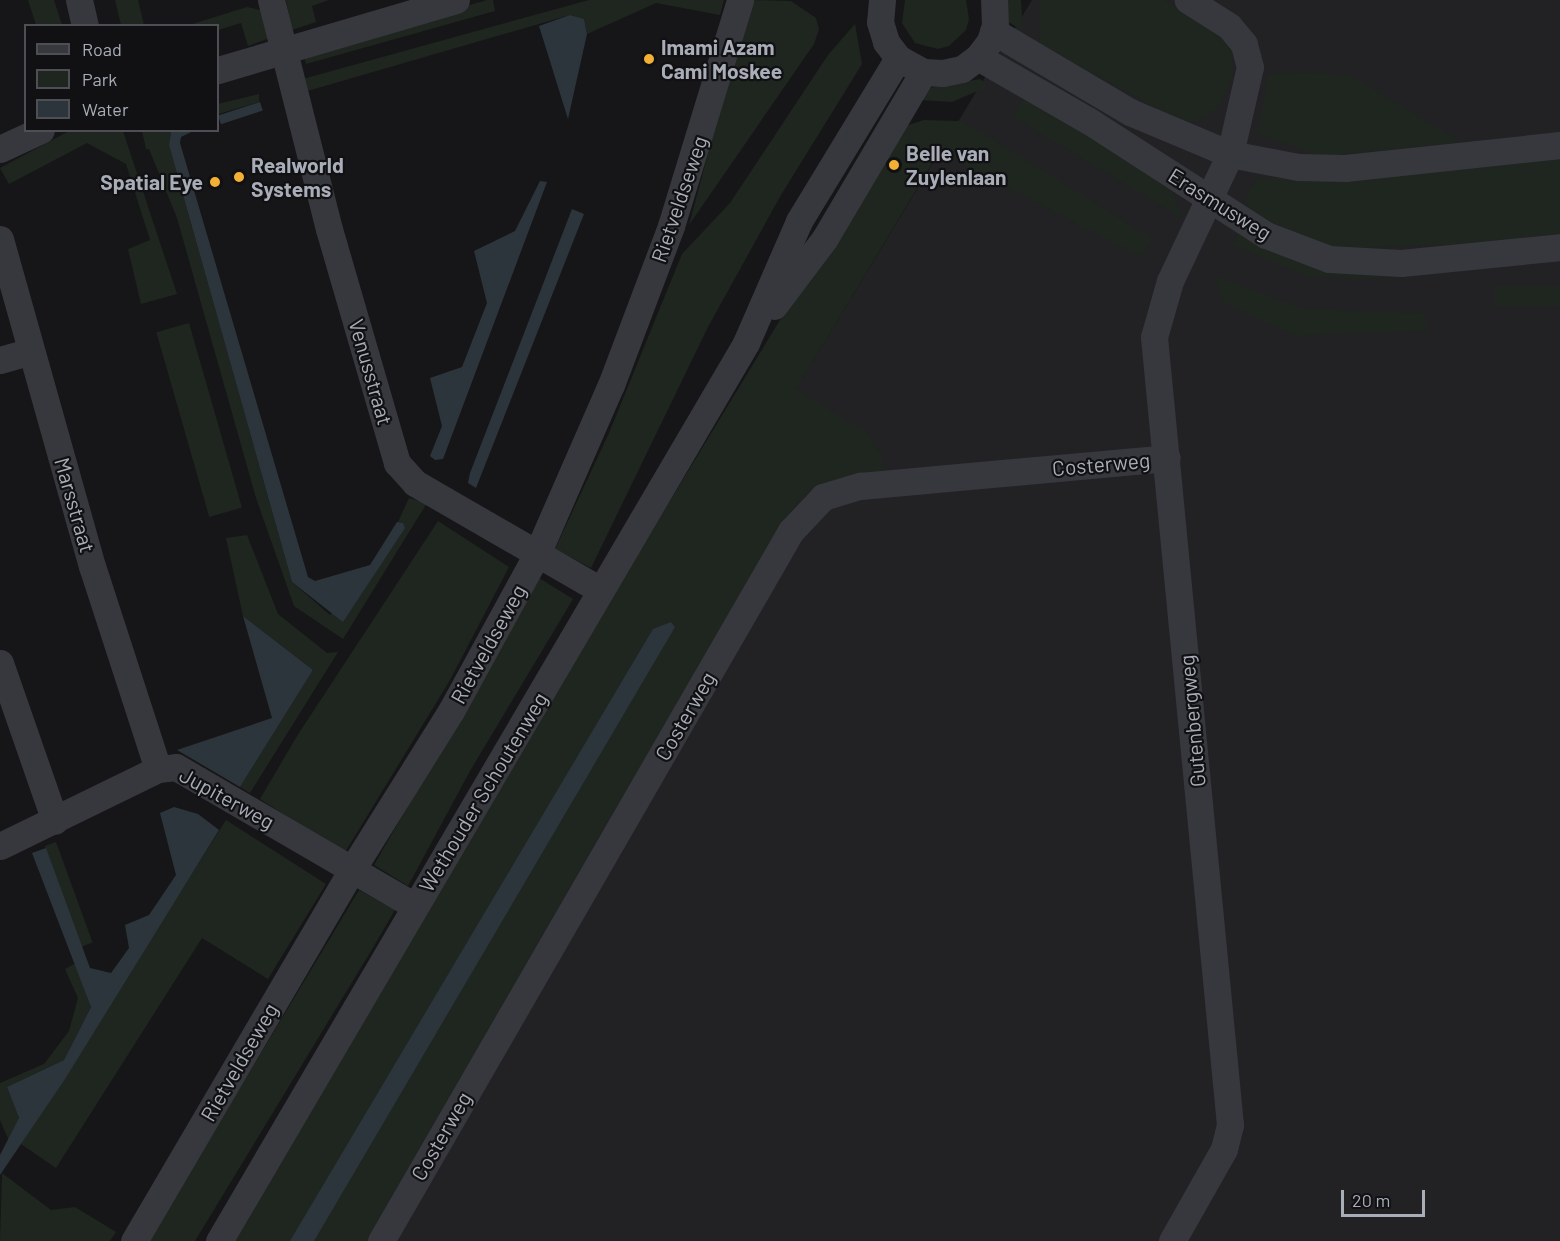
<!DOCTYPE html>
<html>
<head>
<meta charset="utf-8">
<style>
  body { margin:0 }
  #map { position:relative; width:1560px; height:1241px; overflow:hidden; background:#161618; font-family:Barlow,sans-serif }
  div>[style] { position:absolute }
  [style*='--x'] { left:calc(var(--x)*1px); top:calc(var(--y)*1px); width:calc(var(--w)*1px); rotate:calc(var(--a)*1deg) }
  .built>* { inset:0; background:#222225 }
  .green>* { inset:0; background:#1e261f; transform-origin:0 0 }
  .water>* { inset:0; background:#2c353c; transform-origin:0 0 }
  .minor>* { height:27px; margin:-13.5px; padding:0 13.5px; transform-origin:13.5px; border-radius:13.5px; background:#37383d }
  .dots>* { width:16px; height:16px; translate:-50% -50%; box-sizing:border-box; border:3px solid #111113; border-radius:50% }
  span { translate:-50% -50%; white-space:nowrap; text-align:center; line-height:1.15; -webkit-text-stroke:4.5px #111113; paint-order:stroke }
  .poi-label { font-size:21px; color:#a8adb8; font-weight:700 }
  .left { translate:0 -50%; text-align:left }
  .right { translate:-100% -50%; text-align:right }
  .street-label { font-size:21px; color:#a8adb8 }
  .legend { position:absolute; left:24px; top:24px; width:195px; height:108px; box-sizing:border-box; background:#111113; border:2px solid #4d4f55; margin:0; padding:8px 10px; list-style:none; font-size:18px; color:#a8adb8 }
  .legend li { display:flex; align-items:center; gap:12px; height:30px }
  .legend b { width:30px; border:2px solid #4d4f55 }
  .scale { position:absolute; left:1341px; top:1190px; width:84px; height:27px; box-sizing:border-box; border:3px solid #a8adb8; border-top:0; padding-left:8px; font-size:18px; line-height:21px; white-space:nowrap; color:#a8adb8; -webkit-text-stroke:4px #111113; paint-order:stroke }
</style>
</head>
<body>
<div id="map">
  <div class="built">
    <i style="clip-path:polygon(1032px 0,1560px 0,1560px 1241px,278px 1241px)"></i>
  </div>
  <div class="green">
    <i style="clip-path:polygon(28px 0,54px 0,62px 25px,36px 25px)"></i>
    <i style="clip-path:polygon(115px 0,138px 0,144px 25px,121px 25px)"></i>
    <i style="clip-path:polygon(286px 0,329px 0,312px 6px,316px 22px,292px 30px)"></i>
    <i style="clip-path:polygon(487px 0,493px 0,495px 11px,306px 64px,303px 53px)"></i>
    <i style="clip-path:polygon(589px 0,724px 0,720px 15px,656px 3px,587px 34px,584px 19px,570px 15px,304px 92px,299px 80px)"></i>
    <i style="clip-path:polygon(749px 0,791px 1px,816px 18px,819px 29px,814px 44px,689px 225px)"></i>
    <i style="clip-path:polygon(905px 0,966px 0,969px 19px,966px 30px,949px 46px,938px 49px,915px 43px,902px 23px)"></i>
    <i style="clip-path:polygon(1006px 0,1021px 0,1023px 31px,1007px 21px)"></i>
    <i style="clip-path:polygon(1039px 0,1163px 0,1196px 18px,1223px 39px,1233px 55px,1232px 76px,1219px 107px,1187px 125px,1040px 44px)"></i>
    <i style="clip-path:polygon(247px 7px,264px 11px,270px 38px,248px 46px,241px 23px,218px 30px,218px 26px,186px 26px)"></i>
    <i style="clip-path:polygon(855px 24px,862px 64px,781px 195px,708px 327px,591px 568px,555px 549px,609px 433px,682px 254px,730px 203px,828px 55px)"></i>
    <i style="clip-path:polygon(1317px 72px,1351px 76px,1461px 142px,1322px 157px,1258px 133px,1268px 74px)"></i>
    <i style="clip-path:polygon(980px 79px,989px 86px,952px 102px,920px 100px,923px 89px)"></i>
    <i style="clip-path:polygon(259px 94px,259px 102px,218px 114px,218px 104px)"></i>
    <i style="clip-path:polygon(1024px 97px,1171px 186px,1182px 218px,1013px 117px)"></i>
    <i style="clip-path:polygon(924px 120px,959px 121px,991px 138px,1152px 239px,1140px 256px,939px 152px,796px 389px,867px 433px,881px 456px,887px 478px,818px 486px,797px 503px,605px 826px,366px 1241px,233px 1241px,628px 570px,896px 129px)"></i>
    <i style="clip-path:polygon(69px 131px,123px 131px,177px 294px,141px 304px,128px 249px,150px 240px,126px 164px,87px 143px,9px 184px,0 168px)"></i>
    <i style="clip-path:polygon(142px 131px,171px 131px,169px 145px,292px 582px,330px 615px,403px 523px,398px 522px,409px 498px,427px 503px,343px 639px,294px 606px,256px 498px,177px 218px,149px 149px,146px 149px)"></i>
    <i style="clip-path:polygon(1560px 158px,1560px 235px,1503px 242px,1341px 249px,1312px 242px,1259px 216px,1248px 210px,1245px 199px,1256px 179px)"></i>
    <i style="clip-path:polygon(1239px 232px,1438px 268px,1438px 274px,1363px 279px,1306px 276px,1233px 245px)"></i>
    <i style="clip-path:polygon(1215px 276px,1303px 309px,1424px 313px,1428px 330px,1296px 336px,1223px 302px)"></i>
    <i style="left:1560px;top:286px;width:20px;height:65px;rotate:90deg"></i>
    <i style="left:189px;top:323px;width:192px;height:34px;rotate:74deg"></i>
    <i style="clip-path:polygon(438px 521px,509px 567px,450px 680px,344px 854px,260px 799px,297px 736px)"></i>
    <i style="clip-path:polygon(247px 535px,278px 614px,327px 653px,338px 652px,250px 793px,240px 787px,313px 670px,243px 616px,226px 538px)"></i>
    <i style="clip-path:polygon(539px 578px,573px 599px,470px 771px,408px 886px,374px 865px)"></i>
    <i style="clip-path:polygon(226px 820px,326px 884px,268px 979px,202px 938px,56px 1168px,21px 1144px)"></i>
    <i style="left:56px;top:842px;width:107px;height:12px;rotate:70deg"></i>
    <i style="clip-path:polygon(359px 890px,395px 910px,371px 951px,195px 1241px,148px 1241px)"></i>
    <i style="clip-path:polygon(76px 963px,91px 1007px,64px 1060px,7px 1087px,19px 1118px,9px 1141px,0 1120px,0 1083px,44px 1064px,69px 1031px,78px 998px,65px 969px)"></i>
    <i style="clip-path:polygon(2px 1173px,51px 1210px,75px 1207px,116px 1232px,110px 1241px,0 1241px)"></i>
  </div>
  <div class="water">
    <i style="clip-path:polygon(570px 15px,584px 19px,587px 34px,568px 119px,539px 26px)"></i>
    <i style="left:260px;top:102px;width:9px;height:44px;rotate:72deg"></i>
    <i style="clip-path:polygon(171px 131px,193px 131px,181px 137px,180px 143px,308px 577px,315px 581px,370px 565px,397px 522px,403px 523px,405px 528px,343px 622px,292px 582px,169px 145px)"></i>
    <i style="clip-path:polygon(540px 181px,547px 182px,443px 459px,435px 460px,430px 456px,442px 426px,430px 378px,462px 367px,487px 303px,474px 251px,515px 231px)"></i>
    <i style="clip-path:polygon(572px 209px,584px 214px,476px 488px,468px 483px,470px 473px)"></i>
    <i style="clip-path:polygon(243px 616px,313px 670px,240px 787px,177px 750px,272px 718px)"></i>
    <i style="clip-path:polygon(671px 622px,675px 627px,314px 1241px,290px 1241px,653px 629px)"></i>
    <i style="clip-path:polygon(174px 807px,198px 814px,219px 830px,65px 1079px,0 1175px,0 1155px,19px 1118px,7px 1087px,64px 1060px,91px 1007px,32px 853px,46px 848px,90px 968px,111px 973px,129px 948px,125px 925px,149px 915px,176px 875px,160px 813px)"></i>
  </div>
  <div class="minor">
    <i style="--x:79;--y:0;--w:27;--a:77"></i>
    <i style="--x:271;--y:0;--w:236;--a:75.8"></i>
    <i style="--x:329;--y:229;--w:244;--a:73.8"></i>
    <i style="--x:397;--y:463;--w:27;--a:48"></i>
    <i style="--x:415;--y:483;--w:214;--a:30"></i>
    <i style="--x:882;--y:0;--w:22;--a:95"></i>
    <i style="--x:880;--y:22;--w:21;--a:73"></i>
    <i style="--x:886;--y:42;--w:20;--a:53"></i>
    <i style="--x:898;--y:58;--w:29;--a:29"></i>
    <i style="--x:923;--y:72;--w:20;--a:3"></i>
    <i style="--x:943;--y:73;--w:19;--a:-12"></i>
    <i style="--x:962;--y:69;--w:20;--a:-37"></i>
    <i style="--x:978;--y:57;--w:20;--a:-53"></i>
    <i style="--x:990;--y:41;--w:16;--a:-72"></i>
    <i style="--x:995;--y:26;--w:26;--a:-92"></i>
    <i style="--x:993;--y:31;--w:159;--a:30.6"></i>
    <i style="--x:1130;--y:112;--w:108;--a:22.8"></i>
    <i style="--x:1230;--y:154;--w:69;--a:10.8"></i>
    <i style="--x:1298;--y:167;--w:47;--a:1.2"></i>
    <i style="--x:1345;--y:168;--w:216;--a:-6.1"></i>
    <i style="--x:978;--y:57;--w:128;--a:30"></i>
    <i style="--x:1089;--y:121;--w:211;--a:32.8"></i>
    <i style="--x:1266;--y:235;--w:67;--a:20.9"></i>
    <i style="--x:1329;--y:259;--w:72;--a:3.2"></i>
    <i style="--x:1401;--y:263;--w:160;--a:-5.7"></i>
    <i style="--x:218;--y:70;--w:248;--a:-16.4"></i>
    <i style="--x:0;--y:149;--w:45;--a:-24.9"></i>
    <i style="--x:0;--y:239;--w:340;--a:74.3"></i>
    <i style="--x:92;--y:566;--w:213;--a:72"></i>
    <i style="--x:774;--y:306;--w:85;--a:-53.1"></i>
    <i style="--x:825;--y:238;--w:193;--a:-59.4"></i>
    <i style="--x:0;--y:360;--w:32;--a:-16"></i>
    <i style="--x:0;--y:663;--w:167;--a:70.8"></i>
    <i style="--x:0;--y:846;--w:176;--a:-26"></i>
    <i style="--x:158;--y:769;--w:18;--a:-6"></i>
    <i style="--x:176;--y:767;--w:276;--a:30.2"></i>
    <i style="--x:134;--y:1241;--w:429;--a:-59.6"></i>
    <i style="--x:351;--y:871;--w:189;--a:-58"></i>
    <i style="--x:451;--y:711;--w:179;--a:-61.3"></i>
    <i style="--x:537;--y:554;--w:184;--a:-66.4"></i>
    <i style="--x:611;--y:385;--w:170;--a:-69.3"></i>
    <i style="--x:671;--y:226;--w:236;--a:-73"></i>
    <i style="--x:219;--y:1241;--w:1041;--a:-59.59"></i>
    <i style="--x:746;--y:343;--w:133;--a:-66.5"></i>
    <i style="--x:799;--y:221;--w:191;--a:-58.7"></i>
    <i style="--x:381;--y:1241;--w:820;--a:-60"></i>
    <i style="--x:791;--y:531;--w:47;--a:-46.7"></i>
    <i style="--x:823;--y:497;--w:39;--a:-17"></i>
    <i style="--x:860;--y:486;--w:308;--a:-5.2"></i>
    <i style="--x:1172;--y:1241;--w:106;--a:-60.5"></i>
    <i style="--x:1224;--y:1149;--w:25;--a:-76"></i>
    <i style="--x:1230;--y:1125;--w:792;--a:-95.51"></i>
    <i style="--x:1154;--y:337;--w:58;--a:-74.1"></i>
    <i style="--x:1170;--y:281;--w:140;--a:-64.7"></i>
    <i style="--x:1230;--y:154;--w:89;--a:-77.1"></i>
    <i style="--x:1250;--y:67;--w:24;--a:-105"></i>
    <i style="--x:1244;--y:44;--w:23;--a:-130"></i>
    <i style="--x:1229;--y:26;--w:49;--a:-147.6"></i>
  </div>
  <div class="dots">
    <i style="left:649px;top:59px;background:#f2b134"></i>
    <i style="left:894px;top:165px;background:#f2b134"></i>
    <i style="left:239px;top:177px;background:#f2b134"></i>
    <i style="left:215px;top:182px;background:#f2b134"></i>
  </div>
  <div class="poi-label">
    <span class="left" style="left:661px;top:59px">Imami Azam<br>Cami Moskee</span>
    <span class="left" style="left:906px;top:165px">Belle van<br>Zuylenlaan</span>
    <span class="left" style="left:251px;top:177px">Realworld<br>Systems</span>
    <span class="right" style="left:203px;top:182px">Spatial Eye</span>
  </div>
  <div class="street-label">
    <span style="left:679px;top:199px;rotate:-71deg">Rietveldseweg</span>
    <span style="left:1220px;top:204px;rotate:32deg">Erasmusweg</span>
    <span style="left:371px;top:372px;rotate:74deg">Venusstraat</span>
    <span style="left:1101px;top:464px;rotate:-5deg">Costerweg</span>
    <span style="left:75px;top:505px;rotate:74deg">Marsstraat</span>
    <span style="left:488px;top:644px;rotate:-61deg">Rietveldseweg</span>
    <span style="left:685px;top:716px;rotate:-60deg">Costerweg</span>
    <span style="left:1192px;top:721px;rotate:-95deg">Gutenbergweg</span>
    <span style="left:483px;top:792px;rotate:-59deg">Wethouder Schoutenweg</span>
    <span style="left:227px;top:798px;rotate:29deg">Jupiterweg</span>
    <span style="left:239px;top:1062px;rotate:-60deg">Rietveldseweg</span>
    <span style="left:441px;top:1136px;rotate:-60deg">Costerweg</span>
  </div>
  <ul class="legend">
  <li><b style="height:8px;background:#37383d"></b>Road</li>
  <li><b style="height:16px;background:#1e261f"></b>Park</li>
  <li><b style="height:16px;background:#2c353c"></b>Water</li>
  </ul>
  <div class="scale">20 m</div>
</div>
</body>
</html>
